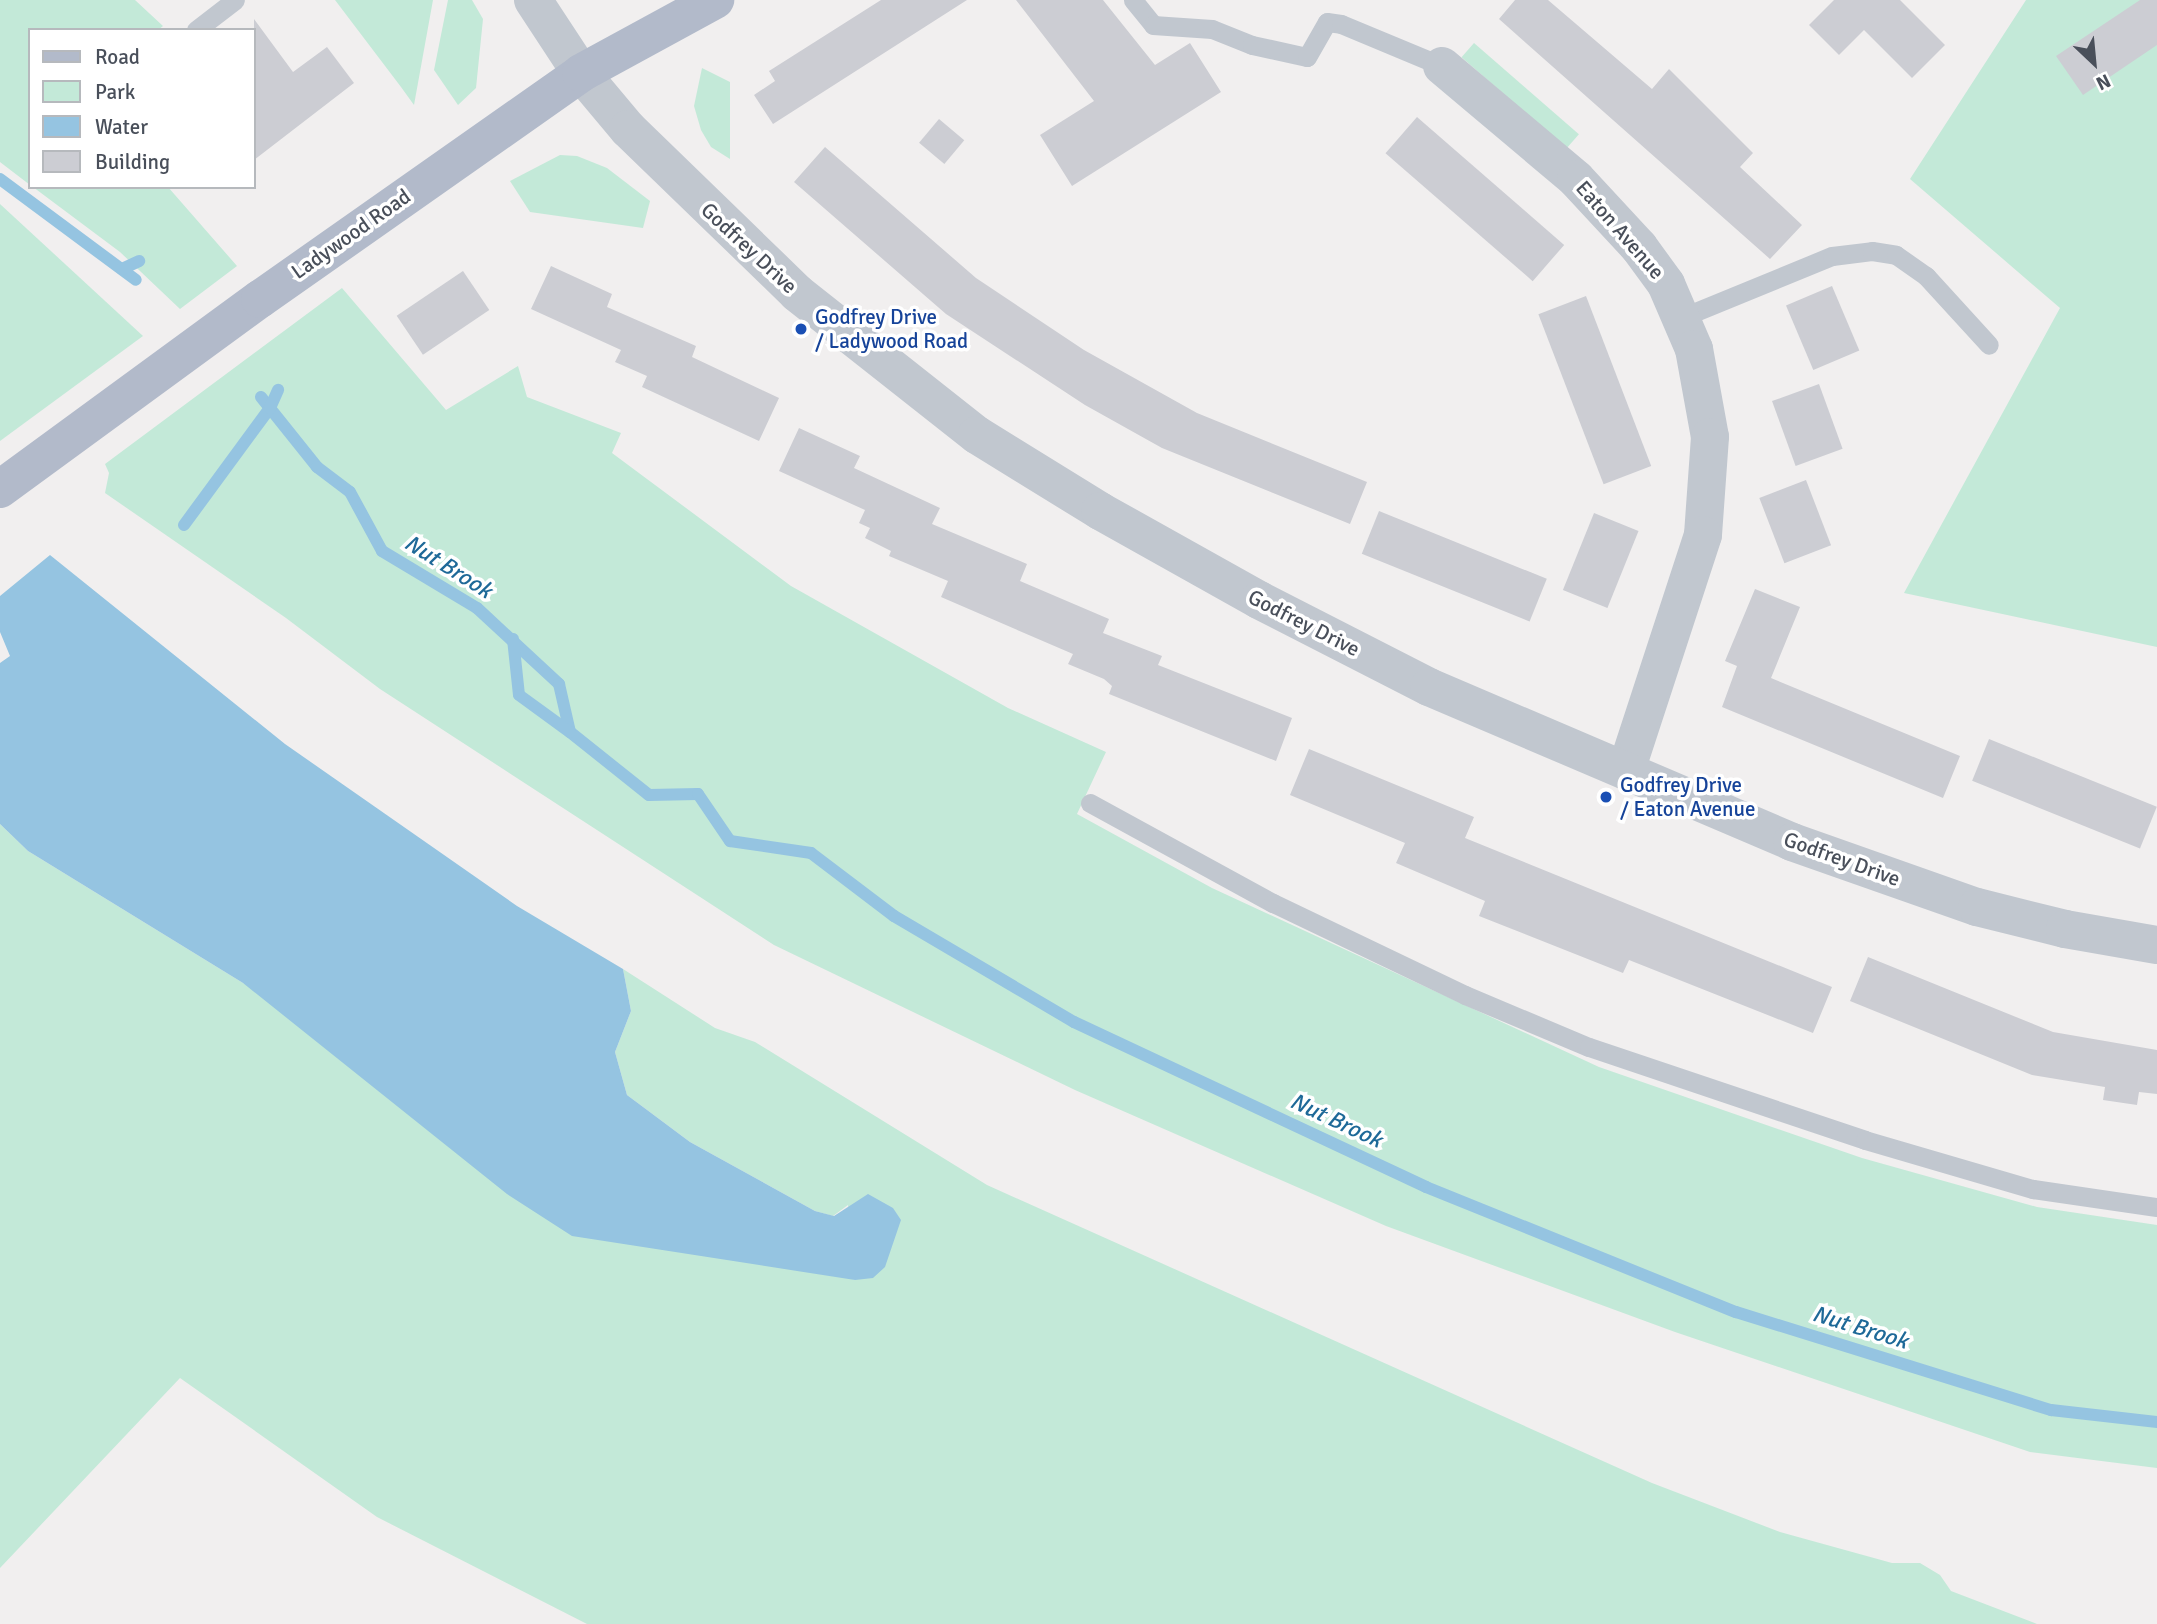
<!DOCTYPE html>
<html>
<head>
<meta charset="utf-8">
<style>
  body { margin:0 }
  #map { position:relative; width:2157px; height:1624px; overflow:hidden; background:#f1efef; font-family:Signika,sans-serif }
  div>[style] { position:absolute }
  [style*='--x'] { left:calc(var(--x)*1px); top:calc(var(--y)*1px); width:calc(var(--w)*1px); rotate:calc(var(--a)*1deg) }
  .green>* { inset:0; background:#c3e9d8; transform-origin:0 0 }
  .water>* { inset:0; background:#95c4e1 }
  .stream>* { height:12px; margin:-6px; padding:0 6px; transform-origin:6px; border-radius:6px; background:#95c4e1 }
  .building>* { inset:0; background:#cccdd3; transform-origin:0 0 }
  .service>* { height:19px; margin:-9.5px; padding:0 9.5px; transform-origin:9.5px; border-radius:9.5px; background:#c1c7cf }
  .minor>* { height:38px; margin:-19px; padding:0 19px; transform-origin:19px; border-radius:19px; background:#c1c7cf }
  .tertiary>* { height:38px; margin:-19px; padding:0 19px; transform-origin:19px; border-radius:19px; background:#c1c7cf }
  .primary>* { height:38px; margin:-19px; padding:0 19px; transform-origin:19px; border-radius:19px; background:#b2baca }
  .dots>* { width:19px; height:19px; translate:-50% -50%; box-sizing:border-box; border:4px solid #fff; border-radius:50% }
  span { translate:-50% -50%; white-space:nowrap; text-align:center; line-height:1.15; -webkit-text-stroke:7px #fff; paint-order:stroke }
  .street-label { font-size:21px; color:#494f5a }
  .transit-label { font-size:21px; color:#164399 }
  .left { translate:0 -50%; text-align:left }
  .water-label { font-size:23px; color:#1e6998; font-style:italic }
  .legend { position:absolute; left:28px; top:28px; width:228px; height:161px; box-sizing:border-box; background:#fff; border:2px solid #b6b9bd; margin:0; padding:9px 12px; list-style:none; font-size:21px; color:#494f5a }
  .legend li { display:flex; align-items:center; gap:14px; height:35px }
  .legend b { width:35px; border:2px solid #b6b9bd }
  .north { position:absolute; left:2059px; top:28px; width:70px; height:70px; -webkit-text-stroke:5px #fff; paint-order:stroke; rotate:154deg; font-size:19px; font-weight:700; line-height:28px; text-align:center; color:#494f5a }
  .north::after { content:''; display:block; margin:auto; width:24px; height:32px; background:#494f5a; clip-path:polygon(50% 0,100% 100%,50% 72%,0 100%) }
</style>
</head>
<body>
<div id="map">
  <div class="green">
    <i style="clip-path:polygon(0 0,135px 0,163px 26px,158px 30px,30px 30px,30px 185px,0 162px)"></i>
    <i style="clip-path:polygon(335px 0,433px 0,414px 105px,401px 87px)"></i>
    <i style="clip-path:polygon(448px 0,472px 0,483px 19px,476px 88px,458px 105px,434px 70px)"></i>
    <i style="clip-path:polygon(2026px 0,2157px 0,2157px 647px,1904px 593px,2060px 308px,1910px 179px)"></i>
    <i style="left:1474px;top:43px;width:139px;height:19px;rotate:41deg"></i>
    <i style="clip-path:polygon(702px 68px,730px 82px,730px 159px,711px 147px,701px 130px,694px 106px)"></i>
    <i style="clip-path:polygon(560px 155px,577px 156px,607px 168px,650px 201px,643px 228px,530px 212px,510px 181px)"></i>
    <i style="clip-path:polygon(33px 187px,168px 187px,237px 266px,180px 309px,120px 252px)"></i>
    <i style="clip-path:polygon(0 204px,143px 336px,0 441px)"></i>
    <i style="clip-path:polygon(342px 288px,446px 410px,518px 366px,527px 397px,621px 433px,612px 453px,791px 586px,1008px 708px,1106px 752px,1077px 814px,1212px 888px,1599px 1067px,1862px 1158px,2037px 1207px,2157px 1225px,2157px 1468px,2030px 1452px,1675px 1332px,1386px 1226px,1075px 1090px,774px 945px,380px 689px,286px 618px,105px 493px,109px 473px,105px 464px)"></i>
    <i style="clip-path:polygon(0 824px,28px 851px,243px 983px,855px 1280px,848px 1205px,833px 1216px,815px 1211px,690px 1142px,627px 1095px,615px 1052px,631px 1011px,623px 969px,715px 1028px,755px 1042px,987px 1185px,1652px 1483px,1780px 1532px,1892px 1563px,1920px 1563px,1940px 1575px,1951px 1591px,2037px 1624px,587px 1624px,377px 1517px,180px 1378px,0 1568px)"></i>
  </div>
  <div class="water">
    <i style="clip-path:polygon(50px 555px,285px 744px,517px 906px,623px 969px,631px 1011px,615px 1052px,627px 1095px,690px 1142px,815px 1211px,834px 1216px,868px 1194px,893px 1208px,901px 1220px,885px 1267px,873px 1278px,855px 1280px,572px 1236px,507px 1194px,243px 983px,28px 851px,0 824px,0 663px,10px 656px,0 632px,0 596px)"></i>
  </div>
  <div class="stream">
    <i style="--x:0;--y:179;--w:169;--a:36.6"></i>
    <i style="--x:122;--y:269;--w:19;--a:-25"></i>
    <i style="--x:261;--y:397;--w:90;--a:51.3"></i>
    <i style="--x:317;--y:467;--w:41;--a:37.1"></i>
    <i style="--x:350;--y:492;--w:67;--a:61.5"></i>
    <i style="--x:382;--y:551;--w:111;--a:31"></i>
    <i style="--x:477;--y:608;--w:112;--a:42.8"></i>
    <i style="--x:559;--y:684;--w:49;--a:77.1"></i>
    <i style="--x:570;--y:732;--w:101;--a:38.6"></i>
    <i style="--x:649;--y:795;--w:49;--a:-1.2"></i>
    <i style="--x:698;--y:794;--w:57;--a:55.8"></i>
    <i style="--x:730;--y:841;--w:82;--a:8.4"></i>
    <i style="--x:811;--y:853;--w:104;--a:37.2"></i>
    <i style="--x:894;--y:916;--w:209;--a:30.5"></i>
    <i style="--x:1074;--y:1022;--w:389;--a:25.1"></i>
    <i style="--x:1426;--y:1187;--w:334;--a:22"></i>
    <i style="--x:1736;--y:1312;--w:330;--a:17.3"></i>
    <i style="--x:2051;--y:1410;--w:107;--a:6.5"></i>
    <i style="--x:184;--y:525;--w:145;--a:-53.7"></i>
    <i style="--x:270;--y:408;--w:20;--a:-66"></i>
    <i style="--x:513;--y:639;--w:56;--a:83.9"></i>
    <i style="--x:519;--y:695;--w:63;--a:36"></i>
  </div>
  <div class="building">
    <i style="clip-path:polygon(881px 0,967px 0,773px 124px,754px 95px,775px 81px,769px 71px)"></i>
    <i style="clip-path:polygon(1016px 0,1103px 0,1155px 65px,1190px 43px,1221px 92px,1072px 186px,1040px 135px,1094px 101px)"></i>
    <i style="clip-path:polygon(1515px 0,1548px 0,1652px 89px,1669px 69px,1753px 153px,1740px 167px,1802px 225px,1770px 259px,1499px 19px)"></i>
    <i style="clip-path:polygon(1834px 0,1900px 0,1945px 45px,1912px 78px,1864px 30px,1839px 55px,1809px 25px)"></i>
    <i style="clip-path:polygon(2140px 0,2157px 0,2157px 45px,2083px 95px,2056px 56px)"></i>
    <i style="clip-path:polygon(254px 19px,293px 72px,327px 47px,354px 83px,254px 160px)"></i>
    <i style="left:1417px;top:117px;width:195px;height:48px;rotate:41deg"></i>
    <i style="left:939px;top:119px;width:33px;height:31px;rotate:40deg"></i>
    <i style="clip-path:polygon(825px 147px,976px 278px,1084px 350px,1197px 413px,1367px 482px,1350px 524px,1162px 448px,1085px 405px,946px 314px,794px 182px)"></i>
    <i style="clip-path:polygon(551px 266px,612px 294px,607px 307px,696px 346px,692px 357px,779px 398px,759px 441px,642px 387px,647px 376px,615px 362px,621px 350px,531px 309px)"></i>
    <i style="left:463px;top:271px;width:47px;height:80px;rotate:56deg"></i>
    <i style="left:1832px;top:286px;width:70px;height:50px;rotate:67deg"></i>
    <i style="left:1586px;top:296px;width:182px;height:51px;rotate:69deg"></i>
    <i style="left:1819px;top:384px;width:69px;height:50px;rotate:70deg"></i>
    <i style="clip-path:polygon(799px 428px,860px 456px,854px 468px,940px 508px,932px 524px,1027px 564px,1020px 581px,1109px 619px,1103px 633px,1162px 656px,1158px 665px,1292px 718px,1276px 761px,1109px 694px,1112px 686px,1104px 679px,1068px 664px,1073px 654px,941px 597px,948px 581px,889px 556px,891px 551px,865px 538px,870px 528px,859px 523px,865px 510px,779px 471px)"></i>
    <i style="left:1806px;top:480px;width:70px;height:50px;rotate:69deg"></i>
    <i style="left:1379px;top:511px;width:181px;height:46px;rotate:22deg"></i>
    <i style="left:1594px;top:513px;width:48px;height:83px;rotate:22deg"></i>
    <i style="clip-path:polygon(1755px 589px,1800px 607px,1771px 678px,1960px 756px,1943px 798px,1722px 707px,1737px 666px,1725px 661px)"></i>
    <i style="left:1989px;top:739px;width:181px;height:45px;rotate:22deg"></i>
    <i style="clip-path:polygon(1309px 749px,1474px 817px,1465px 838px,1832px 987px,1813px 1033px,1629px 960px,1623px 973px,1479px 916px,1485px 901px,1396px 863px,1405px 843px,1290px 795px)"></i>
    <i style="clip-path:polygon(1868px 957px,2053px 1032px,2157px 1050px,2157px 1094px,2139px 1092px,2137px 1105px,2103px 1100px,2105px 1087px,2032px 1075px,1850px 1001px)"></i>
  </div>
  <div class="service">
    <i style="--x:1133;--y:0;--w:32;--a:51"></i>
    <i style="--x:1153;--y:25;--w:59;--a:3.9"></i>
    <i style="--x:1212;--y:29;--w:43;--a:21.8"></i>
    <i style="--x:1252;--y:45;--w:56;--a:12.3"></i>
    <i style="--x:1307;--y:57;--w:40;--a:-60.3"></i>
    <i style="--x:1327;--y:22;--w:14;--a:8"></i>
    <i style="--x:1341;--y:24;--w:109;--a:22.6"></i>
    <i style="--x:196;--y:30;--w:49;--a:-37.6"></i>
    <i style="--x:1683;--y:317;--w:161;--a:-22.3"></i>
    <i style="--x:1832;--y:256;--w:40;--a:-7.1"></i>
    <i style="--x:1872;--y:251;--w:24;--a:9"></i>
    <i style="--x:1896;--y:255;--w:37;--a:35"></i>
    <i style="--x:1926;--y:276;--w:93;--a:47.6"></i>
    <i style="--x:1090;--y:803;--w:209;--a:28.7"></i>
    <i style="--x:1273;--y:903;--w:213;--a:25.6"></i>
    <i style="--x:1465;--y:995;--w:134;--a:22.8"></i>
    <i style="--x:1589;--y:1047;--w:291;--a:18.6"></i>
    <i style="--x:1865;--y:1140;--w:175;--a:16.3"></i>
    <i style="--x:2033;--y:1189;--w:125;--a:8.3"></i>
  </div>
  <div class="minor">
    <i style="--x:1442;--y:66;--w:175;--a:40.1"></i>
    <i style="--x:1576;--y:179;--w:93;--a:47.2"></i>
    <i style="--x:1639;--y:247;--w:46;--a:53.9"></i>
    <i style="--x:1666;--y:284;--w:71;--a:66.7"></i>
    <i style="--x:1694;--y:349;--w:89;--a:79.7"></i>
    <i style="--x:1710;--y:437;--w:98;--a:94.1"></i>
    <i style="--x:1703;--y:535;--w:248;--a:108.1"></i>
  </div>
  <div class="tertiary">
    <i style="--x:533;--y:0;--w:87;--a:56.7"></i>
    <i style="--x:581;--y:73;--w:73;--a:50"></i>
    <i style="--x:628;--y:129;--w:235;--a:44.1"></i>
    <i style="--x:797;--y:293;--w:229;--a:38.3"></i>
    <i style="--x:977;--y:435;--w:145;--a:31.7"></i>
    <i style="--x:1100;--y:511;--w:182;--a:29.2"></i>
    <i style="--x:1259;--y:600;--w:191;--a:27.1"></i>
    <i style="--x:1429;--y:687;--w:395;--a:23.1"></i>
    <i style="--x:1792;--y:842;--w:196;--a:19.4"></i>
    <i style="--x:1977;--y:907;--w:91;--a:14"></i>
    <i style="--x:2065;--y:929;--w:93;--a:9.9"></i>
  </div>
  <div class="primary">
    <i style="--x:0;--y:489;--w:322;--a:-36.2"></i>
    <i style="--x:260;--y:299;--w:393;--a:-35.1"></i>
    <i style="--x:581;--y:73;--w:153;--a:-28.6"></i>
  </div>
  <div class="dots">
    <i style="left:801px;top:329px;background:#1a4fb4"></i>
    <i style="left:1606px;top:797px;background:#1a4fb4"></i>
  </div>
  <div class="street-label">
    <span style="left:1620px;top:230px;rotate:49deg">Eaton Avenue</span>
    <span style="left:351px;top:234px;rotate:-35deg">Ladywood Road</span>
    <span style="left:749px;top:248px;rotate:43deg">Godfrey Drive</span>
    <span style="left:1304px;top:623px;rotate:27deg">Godfrey Drive</span>
    <span style="left:1842px;top:859px;rotate:20deg">Godfrey Drive</span>
  </div>
  <div class="transit-label">
    <span class="left" style="left:815px;top:329px">Godfrey Drive<br>/ Ladywood Road</span>
    <span class="left" style="left:1620px;top:797px">Godfrey Drive<br>/ Eaton Avenue</span>
  </div>
  <div class="water-label">
    <span style="left:448px;top:567px;rotate:32deg">Nut Brook</span>
    <span style="left:1336px;top:1121px;rotate:25deg">Nut Brook</span>
    <span style="left:1860px;top:1328px;rotate:17deg">Nut Brook</span>
  </div>
  <ul class="legend">
  <li><b style="height:9px;background:#b2baca"></b>Road</li>
  <li><b style="height:19px;background:#c3e9d8"></b>Park</li>
  <li><b style="height:19px;background:#95c4e1"></b>Water</li>
  <li><b style="height:19px;background:#cccdd3"></b>Building</li>
  </ul>
  <div class="north">N</div>
</div>
</body>
</html>
